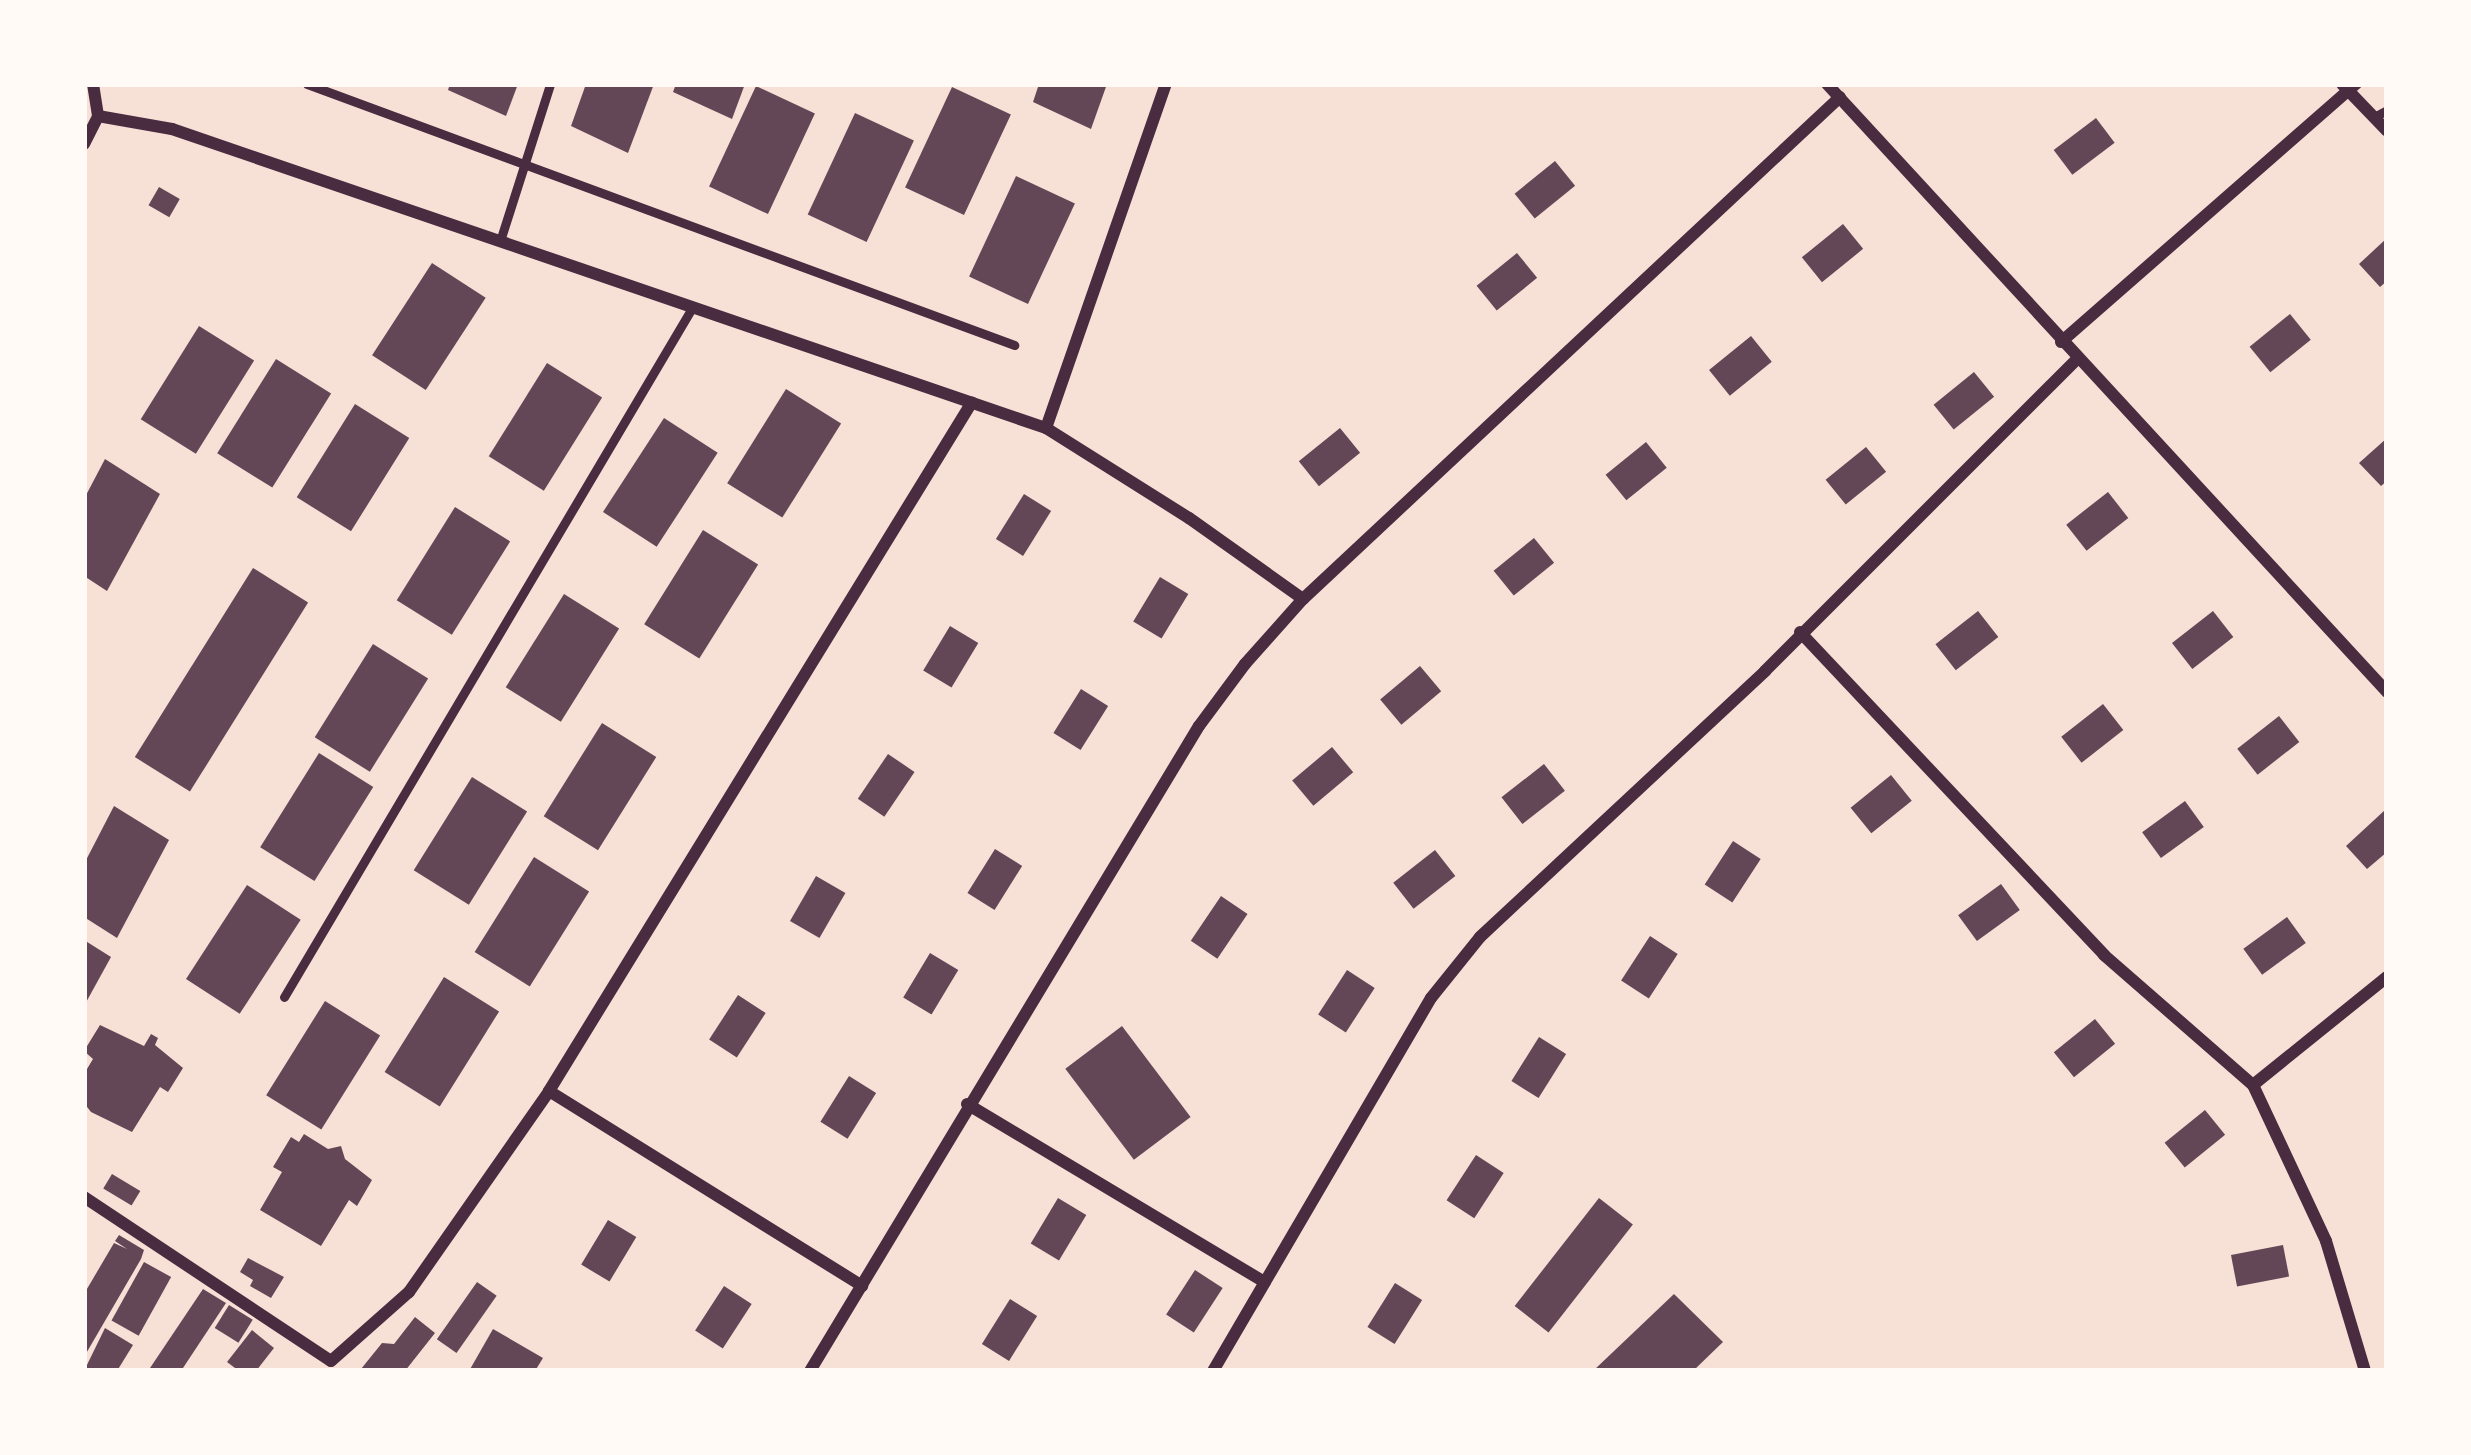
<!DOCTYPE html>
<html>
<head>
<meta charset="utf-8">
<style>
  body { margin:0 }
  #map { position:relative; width:2471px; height:1455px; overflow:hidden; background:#f7e1d7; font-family:"Times New Roman",serif }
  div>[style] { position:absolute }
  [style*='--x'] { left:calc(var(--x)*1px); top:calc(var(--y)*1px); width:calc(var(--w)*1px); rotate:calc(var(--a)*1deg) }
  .building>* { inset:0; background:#644757; transform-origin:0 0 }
  .service>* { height:9px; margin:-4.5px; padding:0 4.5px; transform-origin:4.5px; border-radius:4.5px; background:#4a2c40 }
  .minor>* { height:12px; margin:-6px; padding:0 6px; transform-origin:6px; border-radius:6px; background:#4a2c40 }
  span { translate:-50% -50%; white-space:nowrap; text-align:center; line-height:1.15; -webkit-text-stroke:9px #fffaf5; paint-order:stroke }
  .frame { position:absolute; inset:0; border:87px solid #fffaf5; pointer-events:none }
</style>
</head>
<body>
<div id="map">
  <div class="building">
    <i style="clip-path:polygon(450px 84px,518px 84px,506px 116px,448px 90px)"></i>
    <i style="clip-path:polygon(586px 84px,654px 84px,628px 153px,571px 126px)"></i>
    <i style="clip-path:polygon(676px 84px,745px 84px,732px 119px,673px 92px)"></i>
    <i style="clip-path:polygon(1039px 84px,1107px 84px,1091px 129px,1033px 102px)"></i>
    <i style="left:756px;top:86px;width:65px;height:111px;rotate:25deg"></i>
    <i style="left:952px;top:87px;width:65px;height:111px;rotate:25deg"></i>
    <i style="left:855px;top:113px;width:65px;height:112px;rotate:25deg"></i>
    <i style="left:2096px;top:118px;width:31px;height:53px;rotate:53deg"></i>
    <i style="left:1555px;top:161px;width:32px;height:52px;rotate:51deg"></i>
    <i style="left:1016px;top:176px;width:65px;height:111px;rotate:25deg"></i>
    <i style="left:159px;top:187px;width:24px;height:21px;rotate:30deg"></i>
    <i style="left:1843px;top:224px;width:32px;height:53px;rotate:51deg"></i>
    <i style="clip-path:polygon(2387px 238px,2387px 281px,2380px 287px,2359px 264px)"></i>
    <i style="left:1517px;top:253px;width:32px;height:52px;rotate:51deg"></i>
    <i style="left:432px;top:263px;width:64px;height:110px;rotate:33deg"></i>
    <i style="left:2290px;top:314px;width:33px;height:52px;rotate:51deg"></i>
    <i style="left:199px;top:326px;width:65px;height:110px;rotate:32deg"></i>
    <i style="left:1751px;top:336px;width:33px;height:54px;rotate:51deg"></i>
    <i style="left:276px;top:359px;width:65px;height:111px;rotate:32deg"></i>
    <i style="left:547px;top:363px;width:65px;height:110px;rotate:32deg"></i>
    <i style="left:1974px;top:372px;width:32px;height:52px;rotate:51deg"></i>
    <i style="left:786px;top:389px;width:65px;height:111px;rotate:32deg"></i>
    <i style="left:355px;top:404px;width:64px;height:110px;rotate:32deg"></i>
    <i style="left:664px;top:418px;width:64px;height:112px;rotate:33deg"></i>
    <i style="left:1340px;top:428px;width:32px;height:53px;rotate:51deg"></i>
    <i style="clip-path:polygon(2387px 438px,2387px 481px,2381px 486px,2359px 463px)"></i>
    <i style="left:1646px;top:442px;width:33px;height:52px;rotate:51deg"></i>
    <i style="left:1866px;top:447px;width:32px;height:52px;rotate:51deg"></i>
    <i style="clip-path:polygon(105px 459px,160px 494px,107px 591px,84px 576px,84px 499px)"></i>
    <i style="left:2108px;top:492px;width:33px;height:53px;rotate:52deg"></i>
    <i style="left:1024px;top:494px;width:32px;height:53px;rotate:32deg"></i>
    <i style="left:455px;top:507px;width:65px;height:110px;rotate:32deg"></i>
    <i style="left:703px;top:530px;width:65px;height:111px;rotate:32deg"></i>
    <i style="left:1534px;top:538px;width:32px;height:52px;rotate:51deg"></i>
    <i style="left:253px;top:568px;width:65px;height:223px;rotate:32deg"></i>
    <i style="left:1160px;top:577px;width:33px;height:52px;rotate:31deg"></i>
    <i style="left:564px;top:594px;width:65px;height:110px;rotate:32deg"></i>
    <i style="left:1978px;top:611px;width:33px;height:54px;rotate:52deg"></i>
    <i style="left:2213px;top:611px;width:33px;height:52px;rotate:52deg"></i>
    <i style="left:950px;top:626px;width:33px;height:52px;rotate:31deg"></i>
    <i style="left:373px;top:644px;width:65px;height:110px;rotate:32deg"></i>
    <i style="left:1420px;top:666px;width:33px;height:52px;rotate:50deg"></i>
    <i style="left:1081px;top:689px;width:32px;height:52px;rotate:32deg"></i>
    <i style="left:2103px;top:704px;width:33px;height:53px;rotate:52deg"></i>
    <i style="left:2279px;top:716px;width:33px;height:53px;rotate:52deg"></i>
    <i style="left:602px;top:723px;width:64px;height:110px;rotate:32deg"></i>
    <i style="left:1332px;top:747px;width:33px;height:52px;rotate:50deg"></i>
    <i style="left:319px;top:753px;width:64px;height:111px;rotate:32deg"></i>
    <i style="left:888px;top:754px;width:32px;height:54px;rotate:34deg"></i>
    <i style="left:1544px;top:764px;width:34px;height:54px;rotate:52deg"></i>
    <i style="left:1891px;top:775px;width:33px;height:52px;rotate:51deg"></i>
    <i style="left:472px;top:777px;width:65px;height:110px;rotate:32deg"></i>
    <i style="left:2185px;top:801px;width:32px;height:53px;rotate:54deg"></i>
    <i style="clip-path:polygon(114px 806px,169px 840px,117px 938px,84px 917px,84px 864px)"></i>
    <i style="clip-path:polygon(2385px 810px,2387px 852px,2367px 869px,2346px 846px)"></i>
    <i style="left:1733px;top:841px;width:33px;height:52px;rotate:33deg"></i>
    <i style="left:995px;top:849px;width:32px;height:52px;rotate:32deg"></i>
    <i style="left:1435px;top:850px;width:33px;height:53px;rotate:52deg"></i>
    <i style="left:534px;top:857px;width:65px;height:112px;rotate:32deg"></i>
    <i style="left:816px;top:876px;width:34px;height:52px;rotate:30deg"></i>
    <i style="left:2001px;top:884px;width:32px;height:53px;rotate:54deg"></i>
    <i style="left:247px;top:885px;width:64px;height:112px;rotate:33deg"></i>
    <i style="left:1221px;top:896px;width:32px;height:54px;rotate:34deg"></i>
    <i style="left:2287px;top:917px;width:32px;height:54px;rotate:54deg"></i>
    <i style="left:1650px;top:936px;width:33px;height:53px;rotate:33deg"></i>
    <i style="clip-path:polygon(84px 940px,111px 957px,84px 1006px)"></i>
    <i style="left:930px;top:953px;width:33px;height:52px;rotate:31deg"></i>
    <i style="left:1347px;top:970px;width:33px;height:53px;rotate:33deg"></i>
    <i style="left:444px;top:977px;width:65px;height:112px;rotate:32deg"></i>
    <i style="left:738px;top:995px;width:33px;height:53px;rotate:33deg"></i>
    <i style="left:325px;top:1001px;width:65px;height:111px;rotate:32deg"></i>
    <i style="left:2095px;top:1019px;width:32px;height:53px;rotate:51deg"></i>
    <i style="clip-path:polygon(100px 1025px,144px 1046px,151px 1034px,158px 1038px,155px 1045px,183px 1068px,168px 1092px,160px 1087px,132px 1132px,91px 1112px,84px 1103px,84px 1074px,93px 1059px,84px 1051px)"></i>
    <i style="left:1122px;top:1026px;width:114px;height:71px;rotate:53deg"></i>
    <i style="left:1539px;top:1037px;width:32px;height:52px;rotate:32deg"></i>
    <i style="left:849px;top:1076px;width:32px;height:54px;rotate:32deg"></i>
    <i style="left:2205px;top:1110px;width:32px;height:52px;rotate:51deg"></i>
    <i style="clip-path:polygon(304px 1134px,328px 1149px,341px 1146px,345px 1159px,372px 1180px,357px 1206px,349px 1200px,321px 1246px,260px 1210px,282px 1172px,273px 1167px,291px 1137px,299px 1142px)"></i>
    <i style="left:1476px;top:1155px;width:33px;height:54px;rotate:33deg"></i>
    <i style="left:112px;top:1174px;width:33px;height:17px;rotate:31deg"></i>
    <i style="left:1058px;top:1198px;width:33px;height:53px;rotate:31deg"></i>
    <i style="left:1599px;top:1198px;width:43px;height:137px;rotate:38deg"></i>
    <i style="left:608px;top:1220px;width:33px;height:52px;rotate:31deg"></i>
    <i style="clip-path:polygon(119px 1235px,144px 1250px,141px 1259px,84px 1357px,84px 1294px,114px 1243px,127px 1249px,115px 1241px)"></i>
    <i style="left:2283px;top:1245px;width:32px;height:53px;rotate:79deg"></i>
    <i style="clip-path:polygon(248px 1258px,284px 1277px,271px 1298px,250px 1286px,253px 1280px,240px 1272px)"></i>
    <i style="left:144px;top:1262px;width:31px;height:67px;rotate:29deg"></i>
    <i style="left:1195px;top:1270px;width:33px;height:53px;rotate:33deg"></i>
    <i style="left:477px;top:1282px;width:24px;height:70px;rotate:35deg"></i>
    <i style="left:1395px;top:1283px;width:32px;height:52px;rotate:32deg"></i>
    <i style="left:724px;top:1286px;width:33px;height:53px;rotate:33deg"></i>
    <i style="clip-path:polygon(203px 1289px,226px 1303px,181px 1371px,148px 1371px)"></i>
    <i style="clip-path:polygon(1674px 1294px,1723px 1342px,1693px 1371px,1593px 1371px)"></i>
    <i style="left:1010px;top:1299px;width:32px;height:53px;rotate:32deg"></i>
    <i style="left:229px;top:1305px;width:28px;height:27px;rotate:32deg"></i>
    <i style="clip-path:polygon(415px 1317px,435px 1333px,405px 1371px,361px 1369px,382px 1343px,394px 1344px)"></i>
    <i style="clip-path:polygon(105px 1328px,133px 1345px,117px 1371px,84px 1371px)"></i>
    <i style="clip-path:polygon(493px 1329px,543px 1358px,535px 1371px,469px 1371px)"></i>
    <i style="clip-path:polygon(252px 1330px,274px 1348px,256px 1371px,239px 1371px,227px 1362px)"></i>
  </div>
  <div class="service">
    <i style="--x:307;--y:84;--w:754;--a:20.26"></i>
    <i style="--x:2374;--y:117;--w:15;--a:-28"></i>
    <i style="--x:500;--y:241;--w:165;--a:-72.3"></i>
    <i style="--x:284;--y:997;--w:801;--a:-59.37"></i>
  </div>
  <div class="minor">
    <i style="--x:93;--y:84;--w:32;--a:81"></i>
    <i style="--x:98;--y:116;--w:75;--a:10"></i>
    <i style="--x:172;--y:129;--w:924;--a:18.89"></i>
    <i style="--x:1046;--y:428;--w:169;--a:32.2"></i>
    <i style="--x:1189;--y:518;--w:140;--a:35.4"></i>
    <i style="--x:1827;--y:84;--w:827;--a:47.35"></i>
    <i style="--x:2342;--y:84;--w:65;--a:46.2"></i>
    <i style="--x:84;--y:144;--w:31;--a:-63"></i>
    <i style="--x:2061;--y:342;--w:392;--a:-41.2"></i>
    <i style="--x:1046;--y:428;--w:364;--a:-70.8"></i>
    <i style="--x:1800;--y:632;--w:444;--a:46.7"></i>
    <i style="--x:2104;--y:955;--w:198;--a:41.1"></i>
    <i style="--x:2253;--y:1085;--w:172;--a:64.9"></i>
    <i style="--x:2326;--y:1241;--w:136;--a:73.3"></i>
    <i style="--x:2253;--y:1085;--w:172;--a:-38.9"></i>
    <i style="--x:549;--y:1091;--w:369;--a:31.9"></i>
    <i style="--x:967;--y:1104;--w:347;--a:30.9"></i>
    <i style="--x:84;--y:1197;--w:296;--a:33.6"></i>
    <i style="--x:331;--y:1361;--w:104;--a:-41.5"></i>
    <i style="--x:409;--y:1292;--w:245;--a:-55.1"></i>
    <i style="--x:549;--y:1091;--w:808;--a:-58.45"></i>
    <i style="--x:810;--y:1371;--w:753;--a:-58.91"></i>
    <i style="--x:1199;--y:726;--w:77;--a:-53.4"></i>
    <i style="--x:1245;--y:664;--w:87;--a:-48.3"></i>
    <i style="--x:1303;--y:599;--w:735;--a:-43.07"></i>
    <i style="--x:1213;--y:1371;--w:432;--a:-59.7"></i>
    <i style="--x:1431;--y:998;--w:78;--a:-51.2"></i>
    <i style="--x:1480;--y:937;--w:390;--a:-43"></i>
    <i style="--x:1765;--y:671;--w:441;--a:-45"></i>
  </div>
  <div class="frame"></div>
</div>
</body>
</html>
